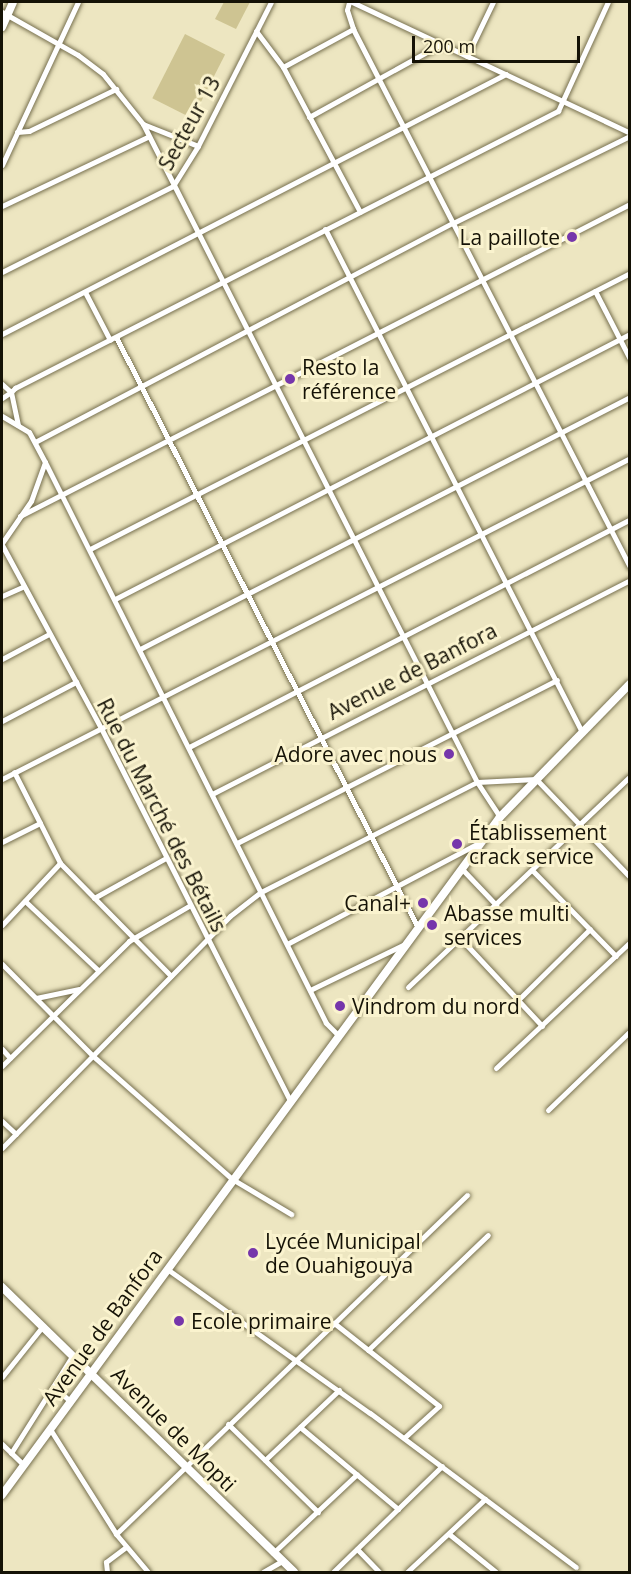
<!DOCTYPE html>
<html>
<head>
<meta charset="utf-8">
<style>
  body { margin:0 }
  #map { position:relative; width:631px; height:1574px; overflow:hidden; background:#ede6c1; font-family:"Open Sans",sans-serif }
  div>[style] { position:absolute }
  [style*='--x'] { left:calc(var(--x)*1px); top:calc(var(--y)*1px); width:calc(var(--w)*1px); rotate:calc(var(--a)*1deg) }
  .green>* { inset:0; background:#cec492; transform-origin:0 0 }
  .roads { filter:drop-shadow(0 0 2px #77704f) drop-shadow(0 0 2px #77704f) }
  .street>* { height:5px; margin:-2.5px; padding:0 2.5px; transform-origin:2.5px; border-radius:2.5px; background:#fff }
  .secondary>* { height:8px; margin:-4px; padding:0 4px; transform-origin:4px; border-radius:4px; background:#fff }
  .dots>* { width:16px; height:16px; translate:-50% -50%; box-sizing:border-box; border:3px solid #faf3ce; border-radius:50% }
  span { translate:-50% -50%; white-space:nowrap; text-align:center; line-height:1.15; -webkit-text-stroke:6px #faf3ce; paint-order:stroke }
  .street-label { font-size:21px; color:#151206 }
  .poi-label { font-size:21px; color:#151206 }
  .right { translate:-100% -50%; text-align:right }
  .left { translate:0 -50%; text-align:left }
  .frame { position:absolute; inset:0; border:3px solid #151206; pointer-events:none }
  .scale { position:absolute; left:412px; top:36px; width:168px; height:27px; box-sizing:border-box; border:3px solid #151206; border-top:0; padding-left:8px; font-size:18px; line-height:21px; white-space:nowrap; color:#151206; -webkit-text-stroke:4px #faf3ce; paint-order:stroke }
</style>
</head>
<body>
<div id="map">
  <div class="green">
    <i style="clip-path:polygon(224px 2px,250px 2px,236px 29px,215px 19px)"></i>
    <i style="left:185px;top:34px;width:45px;height:72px;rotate:27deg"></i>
  </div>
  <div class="roads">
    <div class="street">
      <i style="--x:349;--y:2;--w:8;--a:104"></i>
      <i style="--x:347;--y:10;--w:20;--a:72"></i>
      <i style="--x:353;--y:29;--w:605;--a:62.76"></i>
      <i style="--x:352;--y:2;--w:307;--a:25.2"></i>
      <i style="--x:2;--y:12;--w:87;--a:29.5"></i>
      <i style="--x:78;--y:55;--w:31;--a:37"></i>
      <i style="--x:103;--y:74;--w:64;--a:51.3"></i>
      <i style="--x:143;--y:124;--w:738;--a:63.09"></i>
      <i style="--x:477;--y:782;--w:42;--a:56.7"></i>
      <i style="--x:256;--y:31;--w:45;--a:53.1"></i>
      <i style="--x:283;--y:67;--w:164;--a:62"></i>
      <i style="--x:467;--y:56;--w:60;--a:-64.3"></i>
      <i style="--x:283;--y:67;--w:80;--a:-28.5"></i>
      <i style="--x:309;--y:117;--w:151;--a:-28.9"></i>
      <i style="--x:143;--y:124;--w:59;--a:21.8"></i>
      <i style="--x:17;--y:132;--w:12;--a:-5"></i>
      <i style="--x:29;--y:131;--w:97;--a:-25.8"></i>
      <i style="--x:2;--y:165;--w:180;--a:-65"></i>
      <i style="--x:2;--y:206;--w:161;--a:-25.4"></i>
      <i style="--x:325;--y:229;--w:565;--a:62.94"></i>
      <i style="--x:2;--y:272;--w:191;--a:-26.7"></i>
      <i style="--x:173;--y:186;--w:47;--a:-58"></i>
      <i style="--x:198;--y:146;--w:161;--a:-63.1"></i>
      <i style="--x:595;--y:291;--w:76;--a:62.8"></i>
      <i style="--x:85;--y:292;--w:54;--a:62.5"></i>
      <i style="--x:2;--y:334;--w:567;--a:-27.29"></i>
      <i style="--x:116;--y:337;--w:664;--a:62.93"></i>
      <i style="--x:2;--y:384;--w:12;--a:42"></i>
      <i style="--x:11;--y:392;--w:11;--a:146"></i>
      <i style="--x:2;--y:416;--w:31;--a:31"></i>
      <i style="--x:29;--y:432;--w:34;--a:62"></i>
      <i style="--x:45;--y:462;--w:41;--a:109.7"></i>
      <i style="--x:31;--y:501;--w:51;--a:124.6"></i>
      <i style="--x:18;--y:425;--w:34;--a:-102"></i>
      <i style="--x:11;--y:392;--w:6;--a:-45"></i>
      <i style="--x:15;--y:388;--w:610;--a:-27.03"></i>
      <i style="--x:558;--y:111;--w:120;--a:-65.4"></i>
      <i style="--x:35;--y:442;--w:472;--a:-27.7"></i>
      <i style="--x:453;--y:223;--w:197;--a:-26.2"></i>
      <i style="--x:45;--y:462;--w:627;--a:63.39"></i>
      <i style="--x:326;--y:1023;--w:17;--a:45"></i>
      <i style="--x:20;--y:516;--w:685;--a:-27.09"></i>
      <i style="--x:2;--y:545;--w:208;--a:61.6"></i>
      <i style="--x:101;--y:728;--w:417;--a:63.1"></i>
      <i style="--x:90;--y:549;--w:606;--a:-27.07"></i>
      <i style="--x:2;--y:596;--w:24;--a:-24"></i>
      <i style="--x:115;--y:599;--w:579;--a:-27.23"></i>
      <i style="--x:140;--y:649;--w:551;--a:-27.22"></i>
      <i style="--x:2;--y:659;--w:53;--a:-28"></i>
      <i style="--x:2;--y:721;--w:84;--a:-27.8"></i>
      <i style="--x:189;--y:747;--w:496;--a:-27.3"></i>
      <i style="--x:2;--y:779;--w:705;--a:-27.07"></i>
      <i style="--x:212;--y:794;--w:470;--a:-27.1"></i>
      <i style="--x:40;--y:823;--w:45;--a:63.4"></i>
      <i style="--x:60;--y:863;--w:158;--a:45.5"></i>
      <i style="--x:2;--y:842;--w:42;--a:-26.6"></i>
      <i style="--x:40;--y:823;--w:57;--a:-117"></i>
      <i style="--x:237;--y:843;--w:359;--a:-27"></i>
      <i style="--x:462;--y:869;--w:50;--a:46.6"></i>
      <i style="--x:532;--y:870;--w:120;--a:45.7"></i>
      <i style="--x:94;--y:898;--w:82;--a:-29.1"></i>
      <i style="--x:25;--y:901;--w:100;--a:43.4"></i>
      <i style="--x:2;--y:925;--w:85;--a:-46.9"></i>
      <i style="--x:461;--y:939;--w:119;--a:47"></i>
      <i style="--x:287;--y:944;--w:221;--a:-27.8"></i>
      <i style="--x:2;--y:964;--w:129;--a:45.3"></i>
      <i style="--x:93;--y:1056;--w:186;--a:41.5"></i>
      <i style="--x:232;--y:1179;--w:69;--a:30.7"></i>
      <i style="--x:408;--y:987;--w:306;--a:-43.5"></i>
      <i style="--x:310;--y:990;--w:106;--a:-25.8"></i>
      <i style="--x:36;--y:998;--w:44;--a:-11.8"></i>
      <i style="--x:518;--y:1000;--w:101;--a:-44.6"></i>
      <i style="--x:2;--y:1049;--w:12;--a:48"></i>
      <i style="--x:2;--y:1066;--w:178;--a:-44.5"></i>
      <i style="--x:129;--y:941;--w:69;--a:-30.3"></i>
      <i style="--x:496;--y:1068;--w:184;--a:-43.2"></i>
      <i style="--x:548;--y:1110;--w:114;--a:-43.9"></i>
      <i style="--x:2;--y:1121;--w:19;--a:43"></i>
      <i style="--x:2;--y:1148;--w:325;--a:-45.5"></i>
      <i style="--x:230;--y:916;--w:39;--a:-38"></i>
      <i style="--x:261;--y:892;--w:242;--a:-27"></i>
      <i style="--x:477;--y:782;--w:59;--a:-2.9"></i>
      <i style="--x:536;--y:779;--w:136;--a:46.2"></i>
      <i style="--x:167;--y:1269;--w:249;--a:35.4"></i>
      <i style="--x:370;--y:1413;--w:257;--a:36.8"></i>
      <i style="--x:334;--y:1323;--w:134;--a:38.3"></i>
      <i style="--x:439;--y:1406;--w:47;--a:137.6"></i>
      <i style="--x:368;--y:1350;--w:166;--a:-43.8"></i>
      <i style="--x:2;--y:1377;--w:64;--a:-51.3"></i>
      <i style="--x:54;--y:1387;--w:21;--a:41"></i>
      <i style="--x:228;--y:1424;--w:126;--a:44.4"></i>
      <i style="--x:300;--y:1427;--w:128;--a:39.9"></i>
      <i style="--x:50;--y:1429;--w:124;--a:57.8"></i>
      <i style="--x:116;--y:1534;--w:50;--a:49.9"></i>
      <i style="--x:2;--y:1444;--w:30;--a:44"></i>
      <i style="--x:11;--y:1453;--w:116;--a:-57.7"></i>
      <i style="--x:265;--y:1460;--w:102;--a:-43.4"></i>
      <i style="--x:116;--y:1534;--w:488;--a:-44"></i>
      <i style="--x:449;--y:1534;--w:60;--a:39"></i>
      <i style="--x:357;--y:1549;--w:32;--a:46"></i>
      <i style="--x:273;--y:1553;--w:115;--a:-43.2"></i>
      <i style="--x:107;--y:1572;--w:10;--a:-96"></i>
      <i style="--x:106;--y:1562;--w:25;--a:-37"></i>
      <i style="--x:263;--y:1572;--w:22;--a:-30"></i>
      <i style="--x:333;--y:1572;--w:152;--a:-44.2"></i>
      <i style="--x:407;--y:1572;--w:107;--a:-43.1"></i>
    </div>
    <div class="secondary">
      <i style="--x:2;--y:27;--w:27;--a:-66"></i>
      <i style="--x:2;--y:1287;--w:408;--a:44.3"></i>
      <i style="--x:2;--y:1495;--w:841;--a:-53.7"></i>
      <i style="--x:500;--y:817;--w:186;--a:-45.7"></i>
    </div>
  </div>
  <div class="dots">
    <i style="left:572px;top:237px;background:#7636ab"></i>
    <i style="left:290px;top:379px;background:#7636ab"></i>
    <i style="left:449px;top:754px;background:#7636ab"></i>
    <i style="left:457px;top:844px;background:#7636ab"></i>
    <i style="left:423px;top:903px;background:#7636ab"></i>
    <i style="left:432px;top:925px;background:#7636ab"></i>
    <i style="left:340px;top:1006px;background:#7636ab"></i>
    <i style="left:253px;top:1253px;background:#7636ab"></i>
    <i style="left:179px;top:1321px;background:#7636ab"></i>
  </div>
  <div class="street-label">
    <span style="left:189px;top:123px;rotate:-61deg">Secteur 13</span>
    <span style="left:412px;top:671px;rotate:-27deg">Avenue de Banfora</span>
    <span style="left:162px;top:815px;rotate:63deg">Rue du Marché des Bétails</span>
    <span style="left:102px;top:1327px;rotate:-54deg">Avenue de Banfora</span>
    <span style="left:174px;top:1429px;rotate:45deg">Avenue de Mopti</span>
  </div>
  <div class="poi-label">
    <span class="right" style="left:560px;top:237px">La paillote</span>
    <span class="left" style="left:302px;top:379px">Resto la<br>référence</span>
    <span class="right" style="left:437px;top:754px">Adore avec nous</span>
    <span class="left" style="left:469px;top:844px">Établissement<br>crack service</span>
    <span class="right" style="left:411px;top:903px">Canal+</span>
    <span class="left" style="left:444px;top:925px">Abasse multi<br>services</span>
    <span class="left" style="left:352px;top:1006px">Vindrom du nord</span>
    <span class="left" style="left:265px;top:1253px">Lycée Municipal<br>de Ouahigouya</span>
    <span class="left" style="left:191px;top:1321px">Ecole primaire</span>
  </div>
  <div class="frame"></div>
  <div class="scale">200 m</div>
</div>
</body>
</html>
